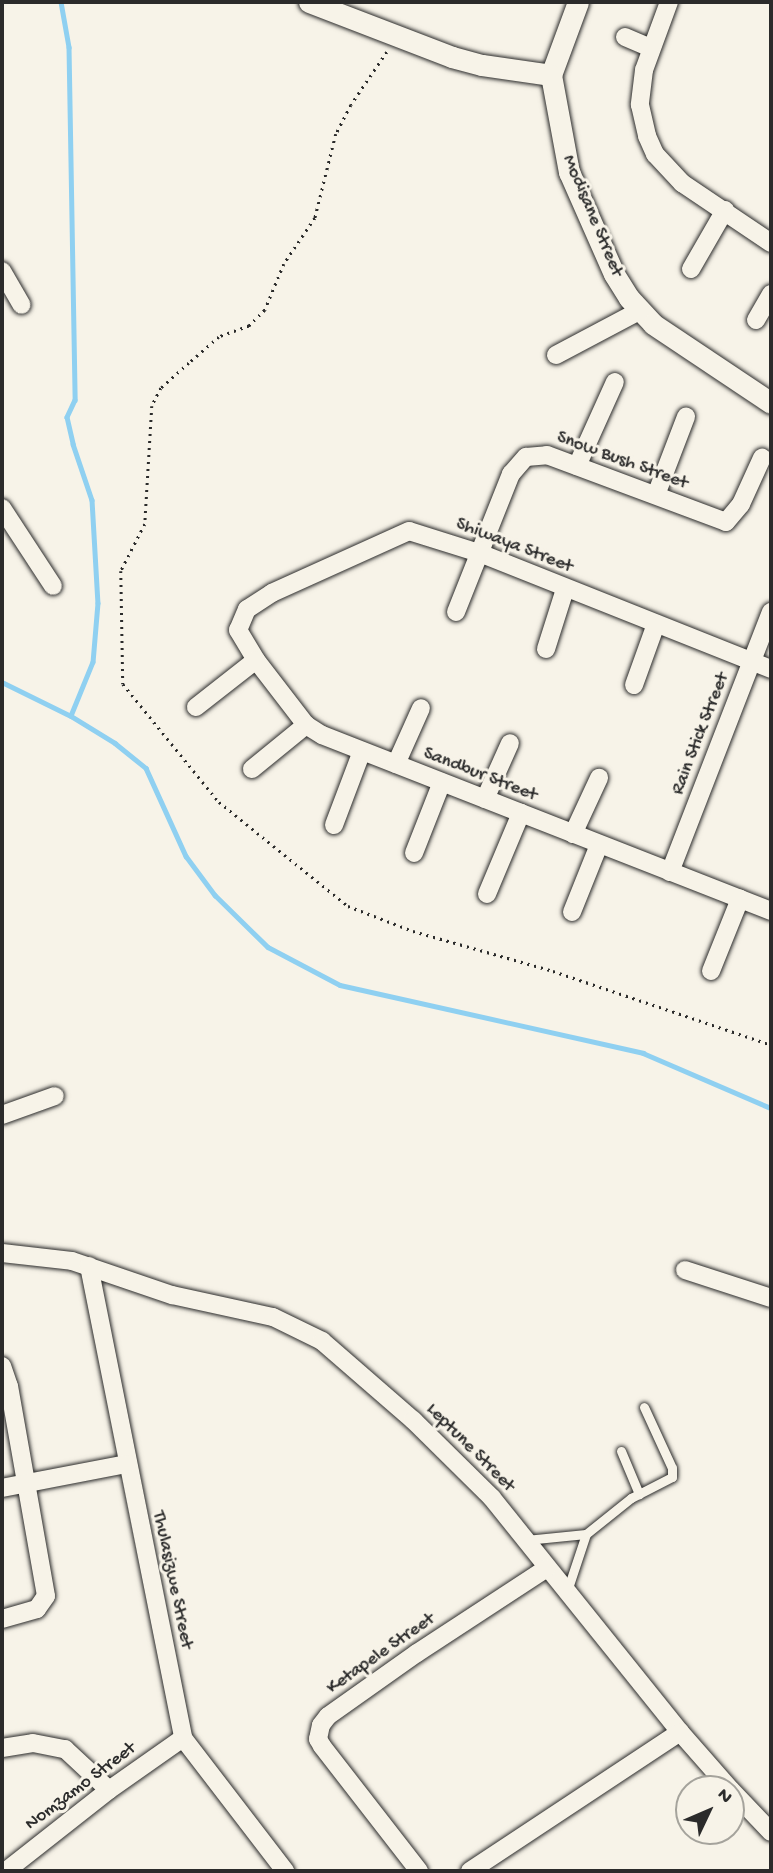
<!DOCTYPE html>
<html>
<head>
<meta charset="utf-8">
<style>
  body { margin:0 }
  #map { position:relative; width:773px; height:1873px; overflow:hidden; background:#f7f3e8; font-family:"Gochi Hand",sans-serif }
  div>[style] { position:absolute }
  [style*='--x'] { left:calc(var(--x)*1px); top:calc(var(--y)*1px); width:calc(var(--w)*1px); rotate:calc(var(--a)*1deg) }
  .stream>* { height:4.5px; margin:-2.25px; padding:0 2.25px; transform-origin:2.25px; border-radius:2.25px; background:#8fd0f1 }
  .path>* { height:2.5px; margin-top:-1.25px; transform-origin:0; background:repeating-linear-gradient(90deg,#2b2b2b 0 2px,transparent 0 7px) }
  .roads { filter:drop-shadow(0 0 2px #2b2b2b) drop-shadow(0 0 2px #2b2b2b) }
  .service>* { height:9px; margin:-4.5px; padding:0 4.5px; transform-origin:4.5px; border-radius:4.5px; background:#f7f3e8 }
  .minor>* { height:18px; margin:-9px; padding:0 9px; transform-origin:9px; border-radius:9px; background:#f7f3e8 }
  .tertiary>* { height:21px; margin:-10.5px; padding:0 10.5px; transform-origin:10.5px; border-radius:10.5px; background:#f7f3e8 }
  span { translate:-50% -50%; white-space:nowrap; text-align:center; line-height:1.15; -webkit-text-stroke:6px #f7f3e8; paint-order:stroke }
  .street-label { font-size:19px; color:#2b2b2b }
  .frame { position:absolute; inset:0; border:4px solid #2b2b2b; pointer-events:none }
  .north { position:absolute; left:675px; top:1775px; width:70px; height:70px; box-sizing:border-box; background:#f7f3e8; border:2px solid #a5a39c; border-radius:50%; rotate:46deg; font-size:19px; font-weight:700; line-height:28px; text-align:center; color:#2b2b2b }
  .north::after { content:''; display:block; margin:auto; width:24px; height:32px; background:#2b2b2b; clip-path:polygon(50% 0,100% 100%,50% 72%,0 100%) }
</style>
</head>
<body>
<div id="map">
  <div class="stream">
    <i style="--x:61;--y:2;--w:46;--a:79.9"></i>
    <i style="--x:69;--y:47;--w:353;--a:89"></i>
    <i style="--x:75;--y:400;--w:19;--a:115"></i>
    <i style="--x:67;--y:417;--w:28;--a:77"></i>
    <i style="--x:73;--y:444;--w:59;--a:71.3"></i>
    <i style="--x:92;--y:500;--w:103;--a:86.7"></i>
    <i style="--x:98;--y:603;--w:59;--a:94.8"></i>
    <i style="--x:93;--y:662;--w:58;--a:112.2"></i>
    <i style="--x:2;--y:682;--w:77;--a:26.2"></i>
    <i style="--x:71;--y:716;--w:52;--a:31.5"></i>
    <i style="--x:115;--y:743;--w:40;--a:39"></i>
    <i style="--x:146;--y:768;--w:97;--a:65.6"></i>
    <i style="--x:186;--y:856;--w:49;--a:53.4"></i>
    <i style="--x:215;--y:895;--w:74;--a:44.5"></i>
    <i style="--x:268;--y:947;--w:81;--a:27.8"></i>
    <i style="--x:340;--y:985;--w:311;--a:12.6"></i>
    <i style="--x:643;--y:1053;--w:139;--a:23.3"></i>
  </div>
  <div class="path">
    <i style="--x:387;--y:52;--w:64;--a:124.2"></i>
    <i style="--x:351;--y:105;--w:33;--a:117"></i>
    <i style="--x:336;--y:134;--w:87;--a:104"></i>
    <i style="--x:315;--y:218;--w:55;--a:124"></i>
    <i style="--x:284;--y:264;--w:50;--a:112.4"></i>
    <i style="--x:265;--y:310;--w:23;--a:135"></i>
    <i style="--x:249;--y:326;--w:32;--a:160"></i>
    <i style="--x:219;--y:337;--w:40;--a:139"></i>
    <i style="--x:189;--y:363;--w:38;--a:138"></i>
    <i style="--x:161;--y:388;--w:20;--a:117"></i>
    <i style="--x:152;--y:406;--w:118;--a:93.4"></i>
    <i style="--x:145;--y:524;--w:53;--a:117.1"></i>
    <i style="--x:121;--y:571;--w:113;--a:89"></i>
    <i style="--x:123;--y:684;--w:152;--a:50.9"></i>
    <i style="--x:219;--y:802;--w:166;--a:38.9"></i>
    <i style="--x:348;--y:906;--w:70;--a:21"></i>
    <i style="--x:413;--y:931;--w:146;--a:15.9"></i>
    <i style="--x:553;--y:971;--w:230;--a:18.7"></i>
  </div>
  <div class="roads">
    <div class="service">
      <i style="--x:621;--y:1451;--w:47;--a:67.3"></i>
      <i style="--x:526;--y:1540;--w:60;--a:-5.7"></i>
      <i style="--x:567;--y:1591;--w:60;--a:-71.6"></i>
      <i style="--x:586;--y:1534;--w:58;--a:-38.7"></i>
      <i style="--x:631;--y:1498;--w:46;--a:-27.1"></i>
      <i style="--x:672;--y:1477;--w:9;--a:-90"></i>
      <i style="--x:672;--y:1468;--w:67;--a:-114.7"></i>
    </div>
    <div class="minor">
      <i style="--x:669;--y:2;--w:72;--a:110.2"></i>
      <i style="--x:644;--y:70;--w:35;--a:97"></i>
      <i style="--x:640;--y:105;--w:32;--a:77"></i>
      <i style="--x:647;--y:136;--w:20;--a:66"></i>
      <i style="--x:655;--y:154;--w:40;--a:47"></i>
      <i style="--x:682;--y:183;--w:107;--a:34"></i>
      <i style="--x:625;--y:37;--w:28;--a:23"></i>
      <i style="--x:691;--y:269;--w:68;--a:-60"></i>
      <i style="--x:2;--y:271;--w:39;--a:60"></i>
      <i style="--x:756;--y:320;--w:30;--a:-60"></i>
      <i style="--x:556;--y:355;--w:94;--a:-27.9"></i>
      <i style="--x:577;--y:466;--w:92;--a:-65.7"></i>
      <i style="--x:656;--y:495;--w:84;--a:-69"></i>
      <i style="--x:2;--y:508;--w:93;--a:56.8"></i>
      <i style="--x:456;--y:612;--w:149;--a:-68.3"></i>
      <i style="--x:511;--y:474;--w:23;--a:-49"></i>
      <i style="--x:526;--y:457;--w:21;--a:-5"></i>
      <i style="--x:547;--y:455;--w:191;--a:20.5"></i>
      <i style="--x:726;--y:522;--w:23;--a:-50"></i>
      <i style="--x:741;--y:504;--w:51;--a:-65.5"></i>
      <i style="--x:546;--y:649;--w:63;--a:-72.4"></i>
      <i style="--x:771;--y:669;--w:314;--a:-158.3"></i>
      <i style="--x:479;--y:553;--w:73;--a:-162.6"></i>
      <i style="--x:409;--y:531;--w:150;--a:155.7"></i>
      <i style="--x:272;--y:593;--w:30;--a:147"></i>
      <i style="--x:247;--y:609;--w:23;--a:113"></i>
      <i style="--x:238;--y:630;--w:35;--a:59"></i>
      <i style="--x:256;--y:660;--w:82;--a:52.4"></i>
      <i style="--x:306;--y:725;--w:19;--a:32"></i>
      <i style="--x:322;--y:735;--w:482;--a:21.4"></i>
      <i style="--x:634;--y:685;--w:65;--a:-70.2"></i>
      <i style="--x:196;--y:707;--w:76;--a:-38.1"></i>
      <i style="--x:396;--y:764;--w:61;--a:-65.9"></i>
      <i style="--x:252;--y:769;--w:70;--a:-39.2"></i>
      <i style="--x:485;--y:799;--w:61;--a:-65.9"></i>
      <i style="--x:334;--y:825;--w:79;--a:-69.3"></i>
      <i style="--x:573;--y:834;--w:62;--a:-65.1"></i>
      <i style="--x:414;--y:853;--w:76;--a:-68.5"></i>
      <i style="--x:670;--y:872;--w:279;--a:-68.8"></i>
      <i style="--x:487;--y:894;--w:88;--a:-67.2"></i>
      <i style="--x:572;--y:912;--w:72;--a:-68.1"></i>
      <i style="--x:711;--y:971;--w:78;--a:-68.1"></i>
      <i style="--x:2;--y:1115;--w:56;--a:-19.7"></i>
      <i style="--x:2;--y:1253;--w:70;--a:6.5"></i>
      <i style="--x:72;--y:1261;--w:106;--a:18.8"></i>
      <i style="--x:172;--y:1295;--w:103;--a:12.3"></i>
      <i style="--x:273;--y:1317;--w:55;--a:26.1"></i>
      <i style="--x:322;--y:1341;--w:121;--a:41"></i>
      <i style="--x:413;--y:1420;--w:111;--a:44.6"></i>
      <i style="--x:492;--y:1498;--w:300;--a:51.2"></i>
      <i style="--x:680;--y:1732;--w:76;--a:48.7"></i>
      <i style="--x:89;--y:1266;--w:481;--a:78.7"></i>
      <i style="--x:183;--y:1738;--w:168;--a:52.5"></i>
      <i style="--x:685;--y:1270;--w:90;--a:18"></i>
      <i style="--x:2;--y:1366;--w:21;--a:71"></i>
      <i style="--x:9;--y:1386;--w:213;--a:80"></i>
      <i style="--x:46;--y:1596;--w:16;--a:125"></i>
      <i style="--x:37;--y:1609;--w:36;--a:164"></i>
      <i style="--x:2;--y:1488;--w:127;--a:-10.9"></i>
      <i style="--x:2;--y:1748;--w:31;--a:-9"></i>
      <i style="--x:33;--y:1743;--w:33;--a:11"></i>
      <i style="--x:65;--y:1749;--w:60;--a:43"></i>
      <i style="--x:731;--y:1790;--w:58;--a:46.4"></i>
      <i style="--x:6;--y:1871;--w:131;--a:-38.2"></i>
      <i style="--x:109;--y:1790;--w:90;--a:-35.1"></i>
      <i style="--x:419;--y:1871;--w:158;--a:-127.8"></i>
      <i style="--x:322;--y:1746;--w:8;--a:-120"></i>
      <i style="--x:318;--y:1739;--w:14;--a:-78"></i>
      <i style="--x:321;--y:1725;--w:11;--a:-52"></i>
      <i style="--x:328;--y:1716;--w:109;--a:-35.3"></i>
      <i style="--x:417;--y:1653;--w:155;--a:-33.2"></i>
      <i style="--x:470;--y:1871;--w:252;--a:-33.5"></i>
    </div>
    <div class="tertiary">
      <i style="--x:309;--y:2;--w:153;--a:21"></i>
      <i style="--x:452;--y:57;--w:31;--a:15"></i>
      <i style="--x:482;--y:65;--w:70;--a:8.2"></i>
      <i style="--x:578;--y:2;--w:78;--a:110.3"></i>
      <i style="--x:551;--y:75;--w:99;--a:79.5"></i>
      <i style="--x:569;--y:172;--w:111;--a:66.2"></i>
      <i style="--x:614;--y:274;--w:28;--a:58"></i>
      <i style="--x:629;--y:298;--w:35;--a:47"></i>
      <i style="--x:653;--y:324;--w:142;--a:33.8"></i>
    </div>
  </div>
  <div class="street-label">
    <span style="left:592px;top:216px;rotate:67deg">Modisane Street</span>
    <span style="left:622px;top:461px;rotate:20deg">Snow Bush Street</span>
    <span style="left:514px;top:546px;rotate:21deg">Shiwaya Street</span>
    <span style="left:701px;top:734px;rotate:-69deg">Rain Stick Street</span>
    <span style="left:480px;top:775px;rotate:21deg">Sandbur Street</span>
    <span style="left:470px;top:1448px;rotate:45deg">Leptune Street</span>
    <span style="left:172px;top:1580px;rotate:78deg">Thulasizwe Street</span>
    <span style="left:381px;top:1654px;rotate:-35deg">Ketapele Street</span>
    <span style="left:81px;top:1787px;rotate:-37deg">Nomzamo Street</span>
  </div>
  <div class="frame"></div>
  <div class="north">N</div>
</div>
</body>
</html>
